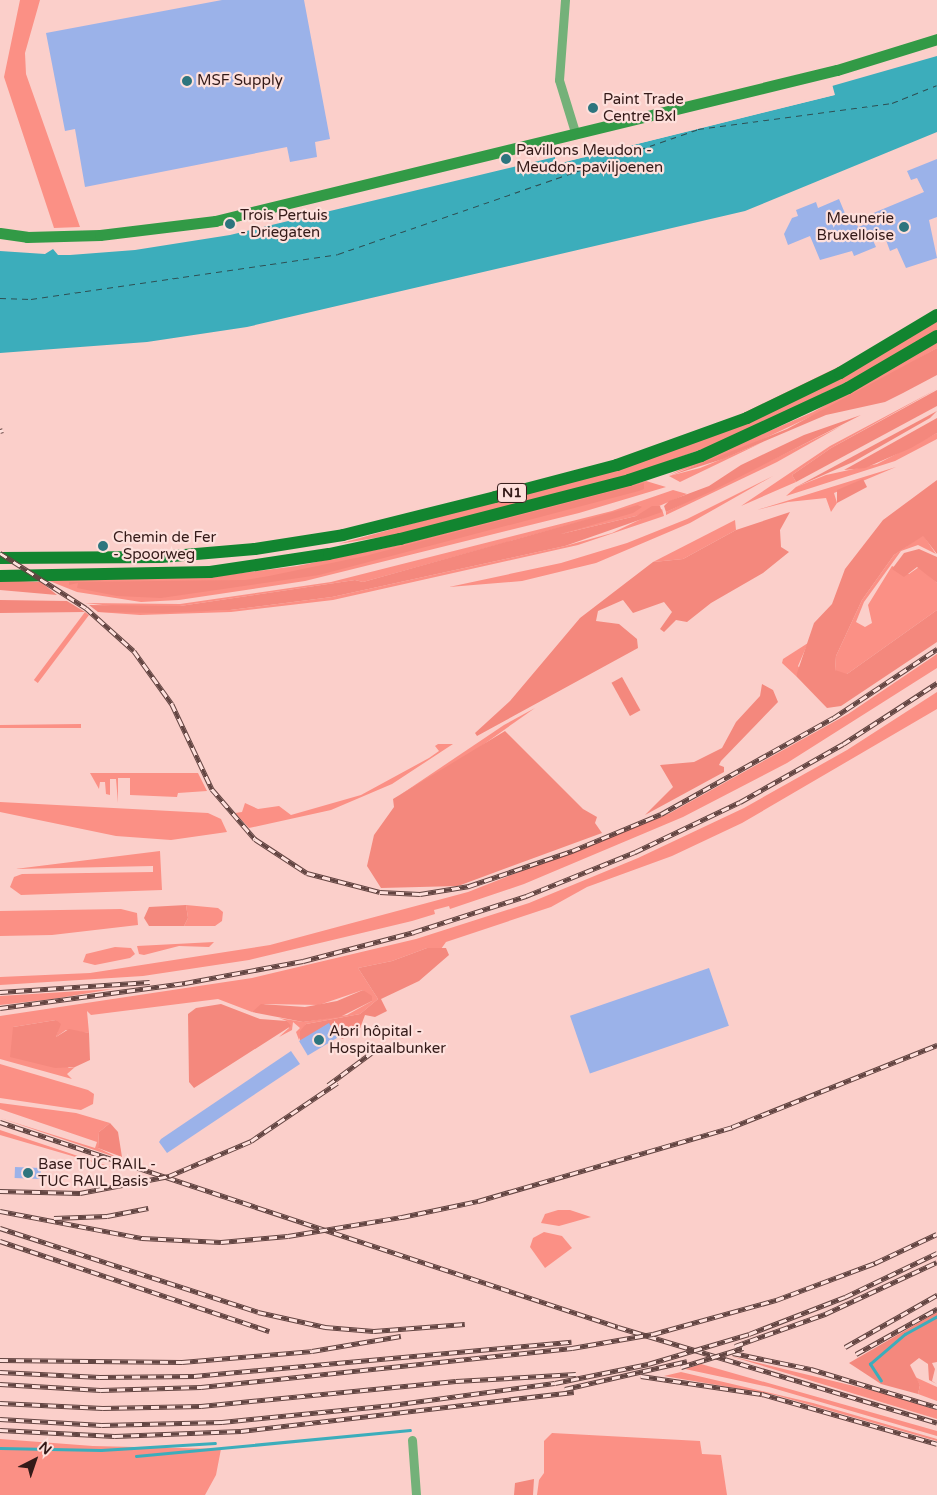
<!DOCTYPE html>
<html>
<head>
<meta charset="utf-8">
<style>
  body { margin:0 }
  #map { position:relative; width:937px; height:1495px; overflow:hidden; background:#fbcfca; font-family:"Varela Round",sans-serif }
  div>[style] { position:absolute }
  [style*='--x'] { left:calc(var(--x)*1px); top:calc(var(--y)*1px); width:calc(var(--w)*1px); rotate:calc(var(--a)*1deg) }
  .green>* { inset:0; background:#fb9085; transform-origin:0 0 }
  .forest>* { inset:0; background:#f4887d; transform-origin:0 0 }
  .water>* { inset:0; background:#3cadbb }
  .pier>* { inset:0; background:#fbcfca }
  .stream>* { height:2.5px; margin:-1.25px; padding:0 1.25px; transform-origin:1.25px; border-radius:1.25px; background:#3cadbb }
  .ferry>* { height:1px; margin-top:-0.5px; transform-origin:0; background:repeating-linear-gradient(90deg,#2d4f53 0 6px,transparent 0 11px) }
  .building>* { inset:0; background:#9bb2e9; transform-origin:0 0 }
  .street>* { height:9px; margin:-4.5px; padding:0 4.5px; transform-origin:4.5px; border-radius:4.5px; background:#74b179 }
  .secondary>* { height:11px; margin:-5.5px; padding:0 5.5px; transform-origin:5.5px; border-radius:5.5px; background:#329a46 }
  .primary>* { height:12px; margin:-6px; padding:0 6px; transform-origin:6px; border-radius:6px; background:#128530 }
  .rail>* { height:4.5px; margin-top:-2.25px; transform-origin:0; background:repeating-linear-gradient(90deg,#fee0dc 0 8px,#634542 0 16px); box-sizing:border-box; border-block:1px solid #634542 }
  .dots>* { width:14px; height:14px; translate:-50% -50%; box-sizing:border-box; border:2px solid #fee0dc; border-radius:50% }
  span { translate:-50% -50%; white-space:nowrap; text-align:center; line-height:1.15; -webkit-text-stroke:4.5px #fee0dc; paint-order:stroke }
  .shield-label span { padding:1px 4px; background:#fee0dc; border:1px solid; border-radius:4px; -webkit-text-stroke-width:0 }
  .shield-label { font-size:14px; color:#341a18; font-weight:700 }
  .poi-label { font-size:15px; color:#341a18 }
  .left { translate:0 -50%; text-align:left }
  .right { translate:-100% -50%; text-align:right }
  .north { position:absolute; left:10px; top:1435px; width:50px; height:50px; -webkit-text-stroke:4px #fee0dc; paint-order:stroke; rotate:41deg; font-size:14px; font-weight:700; line-height:20px; text-align:center; color:#341a18 }
  .north::after { content:''; display:block; margin:auto; width:18px; height:22px; background:#341a18; clip-path:polygon(50% 0,100% 100%,50% 72%,0 100%) }
</style>
</head>
<body>
<div id="map">
  <div class="green">
    <i style="clip-path:polygon(20px 0,40px 0,25px 53px,26px 74px,80px 227px,54px 228px,4px 77px)"></i>
    <i style="clip-path:polygon(937px 319px,937px 331px,880px 366px,722px 442px,624px 477px,418px 531px,338px 544px,651px 458px)"></i>
    <i style="clip-path:polygon(937px 342px,937px 348px,846px 400px,733px 453px,668px 475px,813px 412px)"></i>
    <i style="clip-path:polygon(937px 389px,831px 448px,792px 475px,796px 482px,741px 506px,830px 446px)"></i>
    <i style="clip-path:polygon(841px 426px,777px 462px,666px 515px,666px 512px)"></i>
    <i style="clip-path:polygon(937px 433px,937px 439px,895px 461px,786px 496px,796px 487px,826px 475px,877px 464px)"></i>
    <i style="clip-path:polygon(761px 443px,680px 482px,669px 476px,700px 468px)"></i>
    <i style="clip-path:polygon(896px 467px,834px 493px,837px 503px,831px 512px,826px 498px,788px 502px,757px 510px)"></i>
    <i style="clip-path:polygon(773px 476px,690px 523px,596px 563px,522px 581px,449px 587px,561px 563px,627px 543px,687px 519px)"></i>
    <i style="clip-path:polygon(646px 481px,666px 487px,579px 513px,305px 581px,179px 600px,141px 602px,77px 592px,47px 580px,225px 575px,297px 566px,399px 545px)"></i>
    <i style="clip-path:polygon(673px 490px,687px 494px,636px 516px,561px 534px,641px 505px,363px 582px,355px 580px,180px 606px,120px 607px,85px 603px,180px 604px,331px 582px,612px 511px)"></i>
    <i style="clip-path:polygon(662px 509px,664px 516px,578px 545px,333px 600px,231px 612px,140px 615px,98px 612px,230px 610px,332px 597px,565px 546px,612px 533px)"></i>
    <i style="clip-path:polygon(735px 520px,736px 530px,683px 559px,653px 562px)"></i>
    <i style="clip-path:polygon(923px 535px,936px 554px,918px 545px,901px 551px,864px 602px,856px 622px,865px 627px,872px 623px,868px 605px,892px 566px,909px 574px,919px 567px,937px 583px,937px 610px,847px 674px,839px 674px,835px 670px,836px 656px,862px 600px,894px 555px)"></i>
    <i style="left:85px;top:612px;width:5px;height:85px;rotate:37deg"></i>
    <i style="clip-path:polygon(808px 643px,798px 666px,800px 669px,796px 676px,782px 663px,783px 659px)"></i>
    <i style="clip-path:polygon(937px 654px,937px 668px,787px 763px,683px 817px,524px 884px,450px 909px,449px 906px,434px 910px,435px 914px,412px 921px,249px 960px,143px 976px,0 985px,0 977px,90px 973px,270px 945px,468px 892px,670px 813px,848px 714px)"></i>
    <i style="clip-path:polygon(937px 692px,937px 709px,742px 823px,672px 856px,587px 887px,551px 907px,446px 942px,441px 949px,427px 948px,392px 961px,358px 968px,378px 999px,360px 1014px,306px 1024px,299px 1040px,296px 1032px,300px 1028px,293px 1022px,292px 1030px,279px 1037px,289px 1028px,287px 1021px,279px 1018px,303px 1022px,347px 1015px,372px 1001px,363px 990px,319px 1005px,265px 1004px,252px 1012px,218px 999px,91px 1015px,87px 1011px,89px 1033px,66px 1030px,56px 1037px,59px 1027px,56px 1020px,13px 1027px,69px 1068px,75px 1067px,67px 1074px,72px 1079px,0 1059px,0 1016px,252px 978px,416px 939px,529px 903px,638px 858px,744px 808px,847px 750px)"></i>
    <i style="clip-path:polygon(535px 708px,470px 754px,400px 795px,504px 725px)"></i>
    <i style="clip-path:polygon(81px 724px,81px 728px,0 728px,0 725px)"></i>
    <i style="clip-path:polygon(438px 744px,453px 744px,392px 784px,331px 810px,249px 828px,235px 813px,242px 812px,245px 803px,258px 809px,279px 806px,291px 815px,361px 795px,429px 758px,439px 751px,435px 746px)"></i>
    <i style="clip-path:polygon(90px 773px,198px 773px,207px 791px,178px 793px,177px 797px,130px 795px,130px 778px,118px 778px,118px 803px,116px 779px,110px 779px,110px 795px,106px 794px,105px 782px,100px 782px,99px 789px)"></i>
    <i style="clip-path:polygon(0 802px,208px 813px,221px 819px,227px 832px,171px 840px,116px 836px,0 812px)"></i>
    <i style="clip-path:polygon(160px 851px,162px 890px,21px 895px,10px 887px,14px 877px,22px 874px,153px 872px,153px 866px,15px 869px)"></i>
    <i style="clip-path:polygon(186px 905px,218px 908px,223px 912px,222px 921px,215px 926px,184px 926px,188px 918px)"></i>
    <i style="clip-path:polygon(121px 909px,137px 913px,138px 925px,52px 935px,0 936px,0 911px)"></i>
    <i style="clip-path:polygon(214px 942px,209px 947px,179px 946px,144px 955px,139px 954px,137px 946px)"></i>
    <i style="clip-path:polygon(115px 947px,131px 948px,135px 954px,130px 958px,95px 965px,83px 962px,86px 954px)"></i>
    <i style="clip-path:polygon(113px 989px,53px 999px,0 1005px,0 996px)"></i>
    <i style="clip-path:polygon(0 1064px,88px 1090px,94px 1094px,93px 1104px,81px 1110px,0 1098px)"></i>
    <i style="clip-path:polygon(0 1103px,76px 1113px,110px 1123px,99px 1132px,98px 1148px,121px 1159px,0 1118px,95px 1148px,97px 1142px,0 1109px)"></i>
    <i style="clip-path:polygon(0 1130px,117px 1169px,0 1135px)"></i>
    <i style="clip-path:polygon(558px 1210px,570px 1210px,591px 1217px,559px 1226px,541px 1223px,545px 1214px)"></i>
    <i style="clip-path:polygon(544px 1232px,562px 1236px,572px 1248px,545px 1268px,530px 1247px,533px 1238px)"></i>
    <i style="clip-path:polygon(730px 1356px,887px 1394px,937px 1410px,937px 1419px)"></i>
    <i style="clip-path:polygon(701px 1364px,937px 1431px,937px 1436px,769px 1387px,685px 1369px)"></i>
    <i style="clip-path:polygon(681px 1372px,813px 1403px,937px 1439px,937px 1441px,775px 1395px,664px 1376px)"></i>
    <i style="clip-path:polygon(915px 1377px,937px 1387px,937px 1401px,918px 1394px,920px 1385px)"></i>
    <i style="clip-path:polygon(552px 1433px,700px 1441px,702px 1454px,721px 1455px,727px 1495px,537px 1495px,539px 1480px,544px 1473px,544px 1441px)"></i>
    <i style="clip-path:polygon(0 1439px,93px 1446px,221px 1449px,216px 1475px,205px 1495px,0 1495px)"></i>
  </div>
  <div class="forest">
    <i style="clip-path:polygon(937px 348px,937px 375px,903px 393px,885px 402px,826px 415px,723px 459px,669px 476px,787px 429px)"></i>
    <i style="clip-path:polygon(937px 390px,937px 406px,796px 482px,792px 475px,831px 448px)"></i>
    <i style="clip-path:polygon(937px 411px,930px 418px,853px 462px,796px 487px)"></i>
    <i style="clip-path:polygon(861px 415px,712px 491px,666px 512px,664px 506px,669px 501px,709px 486px,741px 465px,804px 435px)"></i>
    <i style="clip-path:polygon(937px 418px,937px 433px,911px 448px,865px 468px,844px 470px)"></i>
    <i style="clip-path:polygon(863px 479px,867px 487px,837px 503px,837px 490px)"></i>
    <i style="clip-path:polygon(937px 480px,937px 554px,923px 536px,894px 555px,862px 600px,836px 656px,835px 670px,847px 674px,937px 610px,937px 642px,841px 706px,827px 708px,796px 676px,814px 623px,832px 604px,845px 569px,883px 520px)"></i>
    <i style="clip-path:polygon(644px 483px,644px 489px,639px 491px,319px 575px,161px 598px,117px 596px,77px 588px,78px 583px,69px 585px,69px 582px,245px 580px,269px 576px,365px 556px)"></i>
    <i style="clip-path:polygon(638px 505px,642px 507px,633px 513px,561px 534px,636px 516px,652px 506px,660px 506px,662px 512px,565px 546px,332px 597px,230px 610px,161px 613px,98px 612px,89px 605px,180px 606px,355px 580px,363px 582px)"></i>
    <i style="clip-path:polygon(790px 512px,780px 530px,781px 547px,789px 552px,763px 573px,711px 603px,687px 622px,676px 620px,664px 632px,660px 629px,672px 612px,664px 602px,633px 613px,623px 600px,598px 611px,596px 621px,619px 624px,637px 639px,638px 648px,477px 736px,475px 733px,510px 701px,580px 618px,653px 562px,683px 559px,736px 530px)"></i>
    <i style="clip-path:polygon(919px 549px,937px 557px,937px 583px,917px 567px,904px 577px,892px 569px,904px 553px)"></i>
    <i style="clip-path:polygon(0 580px,41px 582px,57px 595px,0 590px)"></i>
    <i style="clip-path:polygon(0 600px,67px 601px,85px 612px,0 613px)"></i>
    <i style="left:622px;top:677px;width:38px;height:12px;rotate:61deg"></i>
    <i style="clip-path:polygon(762px 684px,773px 690px,778px 702px,721px 761px,719px 765px,724px 767px,724px 772px,645px 815px,673px 787px,660px 765px,694px 762px,722px 748px,736px 722px,760px 696px)"></i>
    <i style="clip-path:polygon(505px 731px,583px 809px,597px 817px,595px 823px,602px 833px,458px 886px,381px 888px,367px 866px,374px 835px,394px 807px,393px 799px)"></i>
    <i style="clip-path:polygon(186px 905px,188px 918px,184px 926px,149px 926px,144px 918px,149px 907px)"></i>
    <i style="clip-path:polygon(427px 948px,446px 948px,449px 955px,419px 981px,381px 999px,387px 1011px,375px 1017px,365px 1015px,359px 1031px,342px 1039px,328px 1024px,300px 1042px,300px 1031px,306px 1024px,360px 1014px,378px 999px,358px 968px,392px 961px)"></i>
    <i style="clip-path:polygon(363px 990px,372px 996px,372px 1001px,340px 1017px,303px 1022px,252px 1012px,261px 1004px,305px 1007px,337px 1001px)"></i>
    <i style="clip-path:polygon(221px 1004px,260px 1019px,287px 1021px,291px 1026px,194px 1088px,189px 1082px,188px 1014px,196px 1008px)"></i>
    <i style="clip-path:polygon(56px 1020px,61px 1024px,56px 1037px,69px 1029px,89px 1033px,90px 1060px,75px 1067px,55px 1068px,10px 1057px,13px 1027px)"></i>
    <i style="clip-path:polygon(110px 1123px,118px 1132px,122px 1157px,98px 1148px,99px 1132px)"></i>
    <i style="clip-path:polygon(937px 1312px,937px 1362px,932px 1363px,935px 1369px,932px 1381px,937px 1384px,929px 1380px,928px 1364px,919px 1358px,910px 1365px,920px 1385px,918px 1394px,881px 1384px,849px 1363px)"></i>
    <i style="clip-path:polygon(534px 1479px,533px 1495px,514px 1495px,515px 1483px)"></i>
  </div>
  <div class="water">
    <i style="clip-path:polygon(937px 56px,937px 132px,745px 211px,247px 327px,147px 342px,0 353px,0 251px,45px 254px,53px 249px,58px 255px,70px 255px,135px 250px,230px 235px,555px 157px,556px 164px,834px 95px,832px 86px)"></i>
  </div>
  <div class="pier">
    <i style="clip-path:polygon(832px 84px,835px 95px,557px 164px,554px 154px,558px 161px,832px 93px)"></i>
  </div>
  <div class="stream">
    <i style="--x:881;--y:1381;--w:20;--a:-123"></i>
    <i style="--x:870;--y:1364;--w:46;--a:-40.6"></i>
    <i style="--x:905;--y:1334;--w:37;--a:-29"></i>
    <i style="--x:0;--y:1448;--w:101;--a:1.1"></i>
    <i style="--x:101;--y:1450;--w:114;--a:-3.5"></i>
    <i style="--x:136;--y:1456;--w:275;--a:-5.4"></i>
  </div>
  <div class="ferry">
    <i style="--x:0;--y:298;--w:31;--a:2"></i>
    <i style="--x:31;--y:299;--w:310;--a:-8.3"></i>
    <i style="--x:338;--y:254;--w:381;--a:-19.1"></i>
    <i style="--x:698;--y:129;--w:196;--a:-7.6"></i>
    <i style="--x:892;--y:103;--w:48;--a:-21.8"></i>
  </div>
  <div class="building">
    <i style="clip-path:polygon(222px 0,304px 0,330px 139px,315px 142px,317px 157px,290px 162px,287px 147px,85px 187px,75px 129px,65px 131px,46px 33px)"></i>
    <i style="clip-path:polygon(937px 159px,937px 217px,929px 220px,937px 258px,906px 268px,897px 248px,890px 251px,883px 232px,871px 236px,876px 247px,854px 256px,852px 251px,820px 260px,810px 236px,788px 245px,784px 234px,792px 218px,798px 216px,796px 210px,816px 202px,818px 208px,839px 199px,849px 223px,855px 220px,858px 227px,874px 221px,871px 214px,924px 192px,917px 178px,911px 180px,907px 171px)"></i>
    <i style="left:709px;top:968px;width:61px;height:147px;rotate:71deg"></i>
    <i style="left:329px;top:1023px;width:17px;height:35px;rotate:59deg"></i>
    <i style="clip-path:polygon(291px 1051px,300px 1064px,167px 1153px,159px 1142px,161px 1139px)"></i>
    <i style="left:15px;top:1167px;width:26px;height:11px;rotate:2deg"></i>
  </div>
  <div class="street">
    <i style="--x:565;--y:0;--w:80;--a:94.3"></i>
    <i style="--x:559;--y:80;--w:54;--a:72.9"></i>
    <i style="--x:412;--y:1440;--w:55;--a:85.8"></i>
  </div>
  <div class="secondary">
    <i style="--x:0;--y:233;--w:27;--a:8"></i>
    <i style="--x:27;--y:237;--w:73;--a:-1.6"></i>
    <i style="--x:100;--y:235;--w:116;--a:-6.9"></i>
    <i style="--x:215;--y:221;--w:640;--a:-13.65"></i>
    <i style="--x:837;--y:70;--w:105;--a:-17.2"></i>
  </div>
  <div class="primary">
    <i style="--x:0;--y:558;--w:161;--a:-0.4"></i>
    <i style="--x:161;--y:557;--w:94;--a:-4.9"></i>
    <i style="--x:255;--y:549;--w:89;--a:-9"></i>
    <i style="--x:343;--y:535;--w:157;--a:-14"></i>
    <i style="--x:495;--y:497;--w:126;--a:-14.7"></i>
    <i style="--x:617;--y:465;--w:138;--a:-19.9"></i>
    <i style="--x:747;--y:418;--w:103;--a:-25.8"></i>
    <i style="--x:840;--y:373;--w:113;--a:-30.9"></i>
    <i style="--x:0;--y:576;--w:210;--a:-1.1"></i>
    <i style="--x:210;--y:572;--w:120;--a:-8.6"></i>
    <i style="--x:329;--y:554;--w:73;--a:-11.9"></i>
    <i style="--x:400;--y:539;--w:236;--a:-14.4"></i>
    <i style="--x:629;--y:480;--w:76;--a:-18.4"></i>
    <i style="--x:701;--y:456;--w:162;--a:-24.8"></i>
    <i style="--x:848;--y:388;--w:103;--a:-30.3"></i>
  </div>
  <div class="rail">
    <i style="--x:0;--y:431;--w:3;--a:-18"></i>
    <i style="--x:0;--y:553;--w:102;--a:32.6"></i>
    <i style="--x:86;--y:608;--w:64;--a:41.9"></i>
    <i style="--x:134;--y:651;--w:65;--a:54.4"></i>
    <i style="--x:172;--y:704;--w:94;--a:64.8"></i>
    <i style="--x:212;--y:789;--w:66;--a:49.3"></i>
    <i style="--x:255;--y:839;--w:62;--a:33.2"></i>
    <i style="--x:307;--y:873;--w:75;--a:14.6"></i>
    <i style="--x:380;--y:892;--w:40;--a:2.9"></i>
    <i style="--x:420;--y:894;--w:50;--a:-9.3"></i>
    <i style="--x:469;--y:886;--w:109;--a:-18.8"></i>
    <i style="--x:572;--y:851;--w:96;--a:-22.6"></i>
    <i style="--x:661;--y:814;--w:197;--a:-29.2"></i>
    <i style="--x:833;--y:718;--w:125;--a:-33.6"></i>
    <i style="--x:0;--y:992;--w:150;--a:-3.8"></i>
    <i style="--x:0;--y:1008;--w:187;--a:-7.7"></i>
    <i style="--x:185;--y:983;--w:120;--a:-10.6"></i>
    <i style="--x:303;--y:961;--w:115;--a:-14.6"></i>
    <i style="--x:414;--y:932;--w:118;--a:-17.8"></i>
    <i style="--x:526;--y:896;--w:118;--a:-22"></i>
    <i style="--x:635;--y:852;--w:116;--a:-25.5"></i>
    <i style="--x:740;--y:802;--w:118;--a:-29.4"></i>
    <i style="--x:843;--y:744;--w:112;--a:-33"></i>
    <i style="--x:328;--y:1085;--w:57;--a:-36.5"></i>
    <i style="--x:0;--y:1122;--w:651;--a:18.35"></i>
    <i style="--x:618;--y:1327;--w:333;--a:16.7"></i>
    <i style="--x:0;--y:1191;--w:80;--a:1.4"></i>
    <i style="--x:80;--y:1193;--w:91;--a:-10.8"></i>
    <i style="--x:169;--y:1176;--w:89;--a:-23.1"></i>
    <i style="--x:251;--y:1141;--w:104;--a:-34"></i>
    <i style="--x:0;--y:1211;--w:145;--a:10.8"></i>
    <i style="--x:142;--y:1238;--w:79;--a:2.9"></i>
    <i style="--x:221;--y:1242;--w:67;--a:-5.1"></i>
    <i style="--x:288;--y:1236;--w:116;--a:-9.5"></i>
    <i style="--x:402;--y:1217;--w:78;--a:-11.9"></i>
    <i style="--x:478;--y:1201;--w:265;--a:-16.2"></i>
    <i style="--x:732;--y:1127;--w:221;--a:-21.8"></i>
    <i style="--x:54;--y:1218;--w:53;--a:-2.2"></i>
    <i style="--x:107;--y:1216;--w:42;--a:-11"></i>
    <i style="--x:0;--y:1228;--w:271;--a:18"></i>
    <i style="--x:258;--y:1312;--w:69;--a:12.6"></i>
    <i style="--x:325;--y:1327;--w:49;--a:4.7"></i>
    <i style="--x:374;--y:1331;--w:91;--a:-4.4"></i>
    <i style="--x:0;--y:1241;--w:284;--a:18.5"></i>
    <i style="--x:735;--y:1346;--w:96;--a:-19.6"></i>
    <i style="--x:825;--y:1314;--w:123;--a:-24.9"></i>
    <i style="--x:845;--y:1347;--w:106;--a:-29.5"></i>
    <i style="--x:733;--y:1353;--w:80;--a:11.6"></i>
    <i style="--x:811;--y:1369;--w:132;--a:16.8"></i>
    <i style="--x:856;--y:1354;--w:93;--a:-29.1"></i>
    <i style="--x:0;--y:1360;--w:182;--a:0.6"></i>
    <i style="--x:182;--y:1362;--w:130;--a:-4.8"></i>
    <i style="--x:312;--y:1351;--w:90;--a:-9.6"></i>
    <i style="--x:681;--y:1367;--w:65;--a:-17"></i>
    <i style="--x:0;--y:1372;--w:100;--a:2.9"></i>
    <i style="--x:100;--y:1377;--w:94;--a:-0.6"></i>
    <i style="--x:194;--y:1376;--w:379;--a:-5.2"></i>
    <i style="--x:641;--y:1376;--w:122;--a:8.5"></i>
    <i style="--x:762;--y:1394;--w:182;--a:15.9"></i>
    <i style="--x:0;--y:1384;--w:101;--a:3.4"></i>
    <i style="--x:101;--y:1390;--w:100;--a:-1.7"></i>
    <i style="--x:201;--y:1387;--w:373;--a:-6"></i>
    <i style="--x:572;--y:1348;--w:82;--a:-9.8"></i>
    <i style="--x:653;--y:1334;--w:128;--a:-15.5"></i>
    <i style="--x:776;--y:1300;--w:106;--a:-20.5"></i>
    <i style="--x:875;--y:1263;--w:68;--a:-25.1"></i>
    <i style="--x:565;--y:1389;--w:125;--a:-12.9"></i>
    <i style="--x:0;--y:1403;--w:103;--a:2.8"></i>
    <i style="--x:103;--y:1408;--w:98;--a:-1.2"></i>
    <i style="--x:201;--y:1406;--w:256;--a:-5.6"></i>
    <i style="--x:456;--y:1381;--w:120;--a:-3.3"></i>
    <i style="--x:0;--y:1419;--w:102;--a:3.4"></i>
    <i style="--x:102;--y:1425;--w:120;--a:-1.4"></i>
    <i style="--x:222;--y:1422;--w:171;--a:-5.7"></i>
    <i style="--x:392;--y:1405;--w:164;--a:-7.7"></i>
    <i style="--x:555;--y:1383;--w:95;--a:-11.5"></i>
    <i style="--x:648;--y:1364;--w:105;--a:-16.5"></i>
    <i style="--x:749;--y:1334;--w:103;--a:-21.1"></i>
    <i style="--x:845;--y:1297;--w:102;--a:-25.6"></i>
    <i style="--x:0;--y:1430;--w:115;--a:3"></i>
    <i style="--x:115;--y:1436;--w:126;--a:-2.3"></i>
    <i style="--x:241;--y:1431;--w:335;--a:-6.7"></i>
  </div>
  <div class="dots">
    <i style="left:187px;top:81px;background:#2d757e"></i>
    <i style="left:593px;top:108px;background:#2d757e"></i>
    <i style="left:506px;top:159px;background:#2d757e"></i>
    <i style="left:230px;top:224px;background:#2d757e"></i>
    <i style="left:904px;top:227px;background:#2d757e"></i>
    <i style="left:103px;top:546px;background:#2d757e"></i>
    <i style="left:319px;top:1040px;background:#2d757e"></i>
    <i style="left:28px;top:1173px;background:#2d757e"></i>
  </div>
  <div class="shield-label">
    <span style="left:512px;top:493px">N1</span>
  </div>
  <div class="poi-label">
    <span class="left" style="left:197px;top:81px">MSF Supply</span>
    <span class="left" style="left:603px;top:108px">Paint Trade<br>Centre Bxl</span>
    <span class="left" style="left:516px;top:159px">Pavillons Meudon -<br>Meudon-paviljoenen</span>
    <span class="left" style="left:240px;top:224px">Trois Pertuis<br>- Driegaten</span>
    <span class="right" style="left:894px;top:227px">Meunerie<br>Bruxelloise</span>
    <span class="left" style="left:113px;top:546px">Chemin de Fer<br>- Spoorweg</span>
    <span class="left" style="left:329px;top:1040px">Abri hôpital -<br>Hospitaalbunker</span>
    <span class="left" style="left:38px;top:1173px">Base TUC RAIL -<br>TUC RAIL Basis</span>
  </div>
  <div class="north">N</div>
</div>
</body>
</html>
